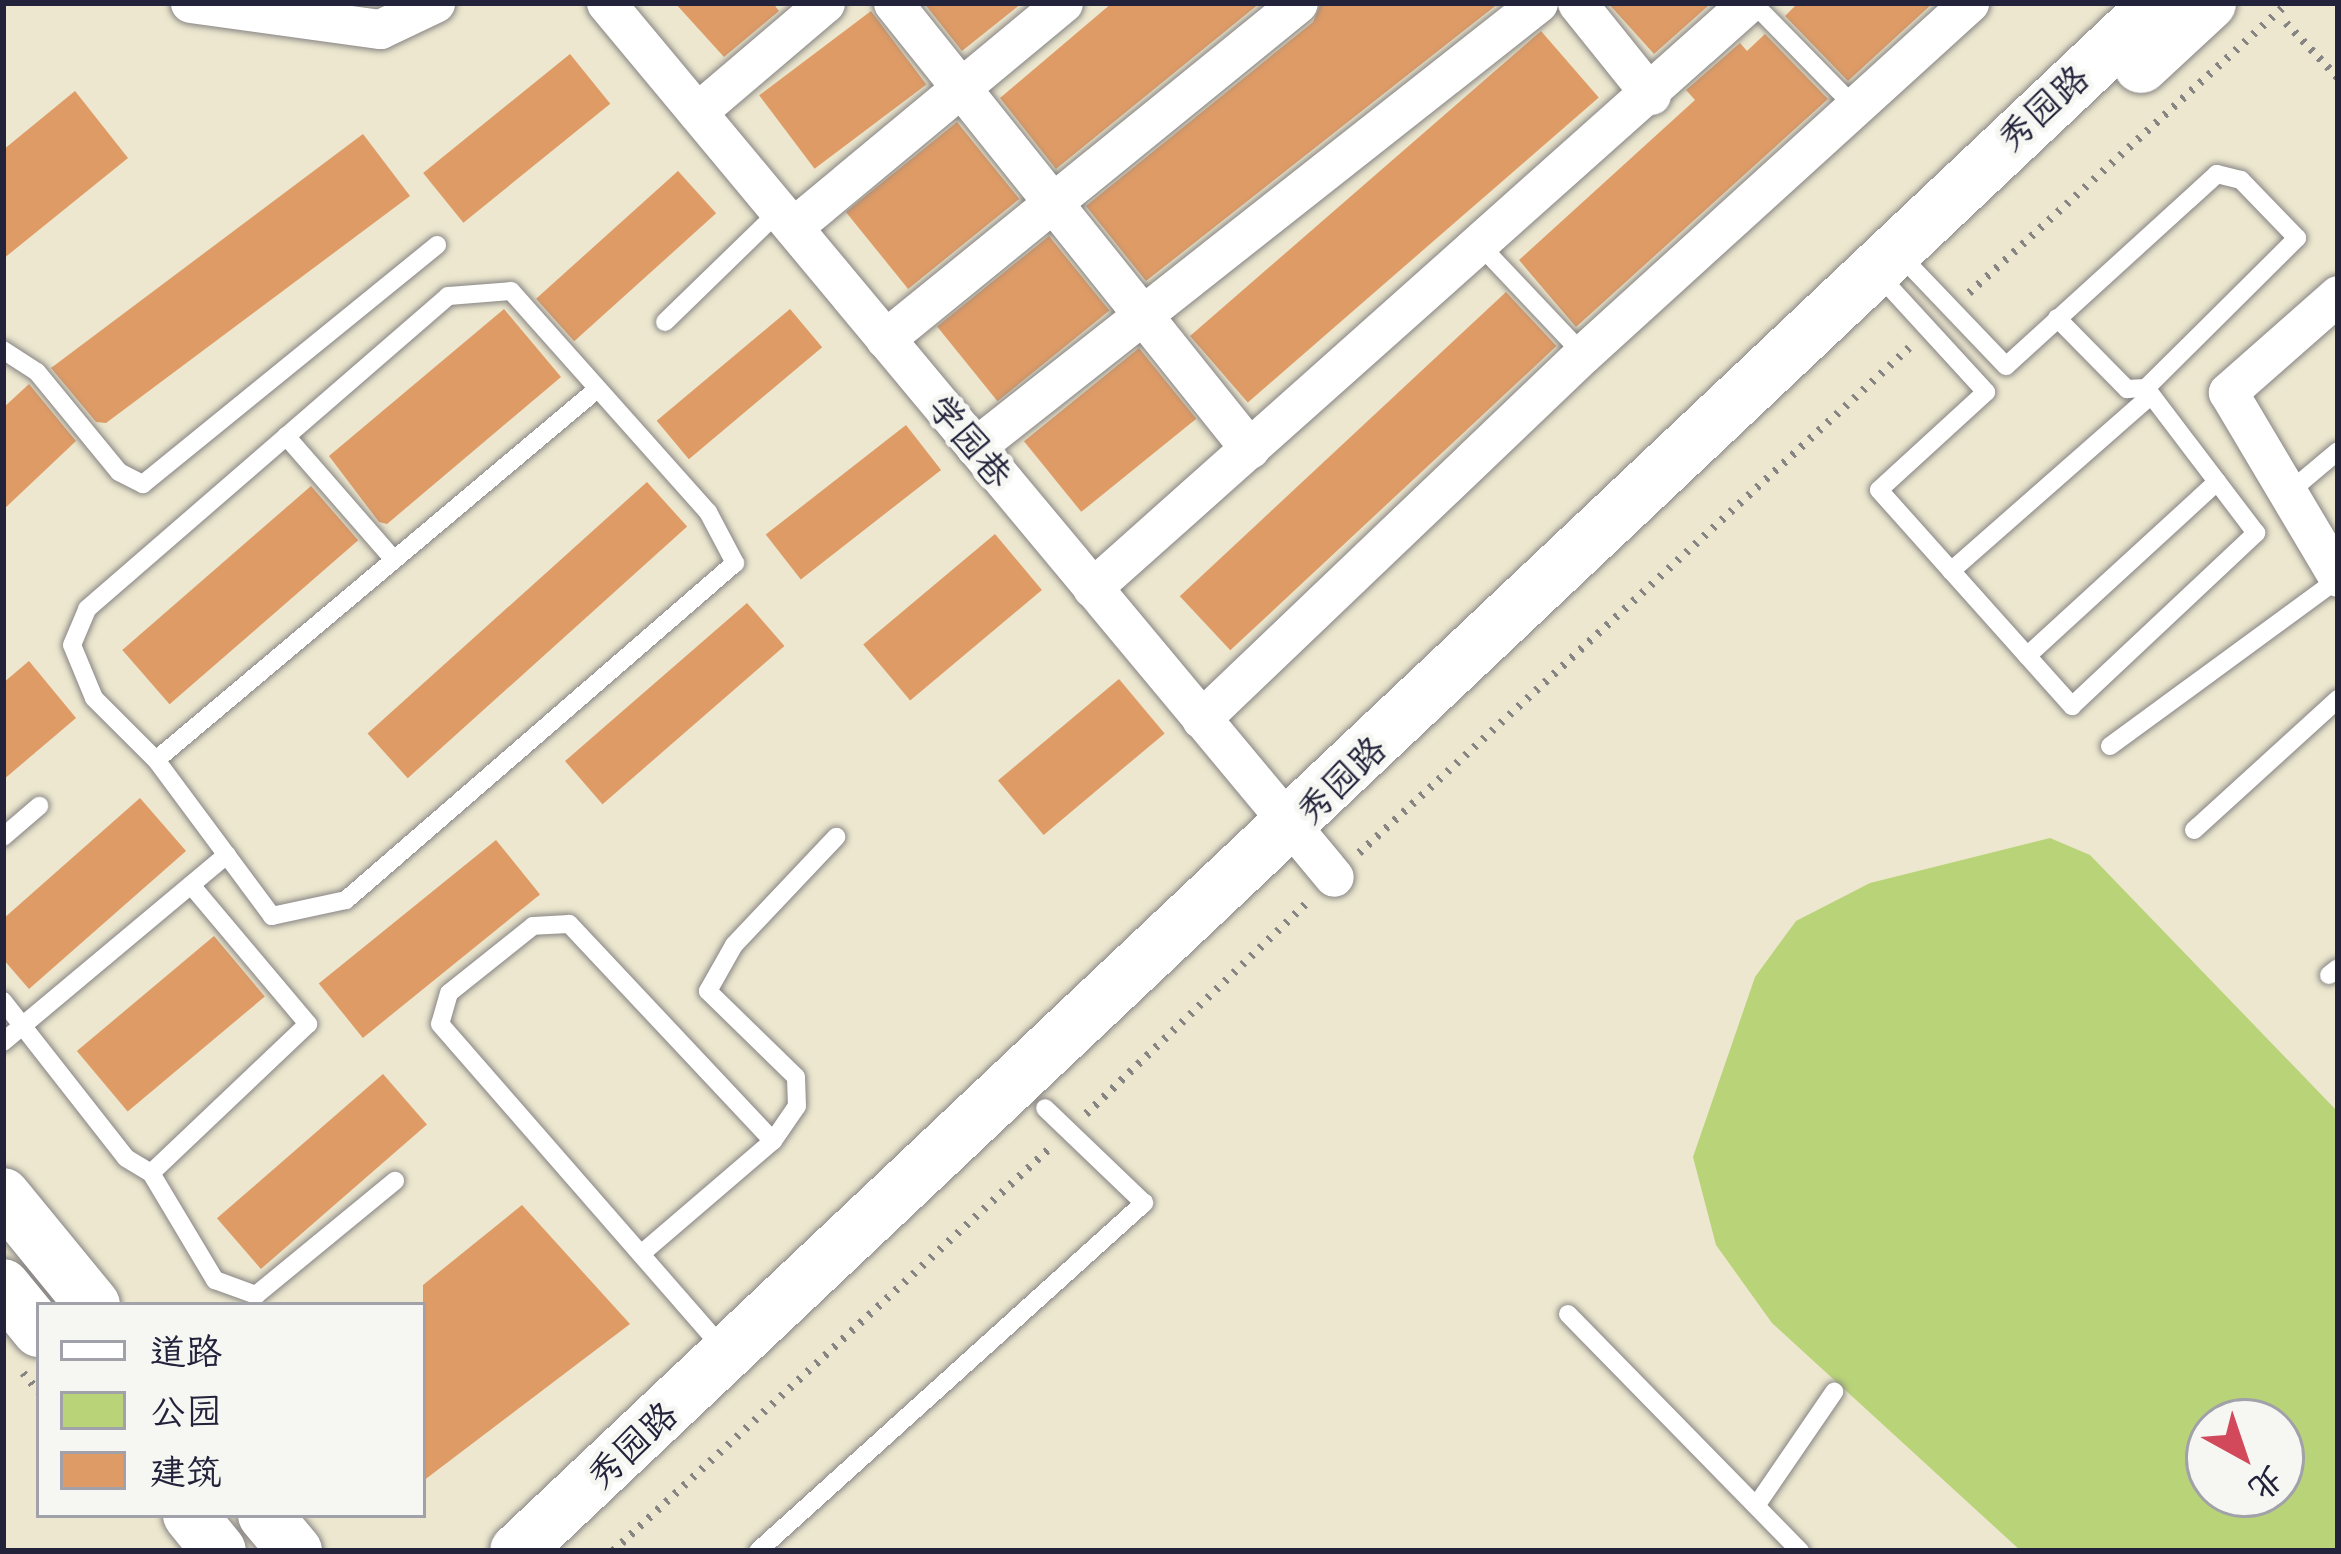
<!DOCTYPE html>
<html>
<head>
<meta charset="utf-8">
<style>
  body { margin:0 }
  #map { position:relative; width:2341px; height:1554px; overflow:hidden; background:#ece7ce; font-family:Itim,"LXGW WenKai TC",sans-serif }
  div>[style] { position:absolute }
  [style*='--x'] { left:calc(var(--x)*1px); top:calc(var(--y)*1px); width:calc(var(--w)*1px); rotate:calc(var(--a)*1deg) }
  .green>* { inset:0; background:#b9d379 }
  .building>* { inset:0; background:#de9b66; transform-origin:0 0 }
  .path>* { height:8px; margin-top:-4px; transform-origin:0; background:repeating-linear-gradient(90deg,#878484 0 3px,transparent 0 12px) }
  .roads { filter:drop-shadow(0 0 3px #878484) drop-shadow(0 0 3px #878484) }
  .lane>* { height:18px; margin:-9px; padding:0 9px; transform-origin:9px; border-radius:9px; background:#fff }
  .street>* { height:39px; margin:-19.5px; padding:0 19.5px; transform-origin:19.5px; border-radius:19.5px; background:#fff }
  .secondary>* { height:54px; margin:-27px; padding:0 27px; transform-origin:27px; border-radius:27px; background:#fff }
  span { translate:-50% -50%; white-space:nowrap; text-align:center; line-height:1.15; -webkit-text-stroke:10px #f6f6f2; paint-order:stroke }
  .street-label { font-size:36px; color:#22223b }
  .frame { position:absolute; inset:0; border:6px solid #22223b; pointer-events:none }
  .legend { position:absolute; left:36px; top:1302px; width:390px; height:216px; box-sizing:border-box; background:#f6f6f2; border:3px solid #a1a1a9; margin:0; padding:15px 21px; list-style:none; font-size:36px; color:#22223b }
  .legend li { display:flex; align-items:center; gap:24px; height:60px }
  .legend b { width:60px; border:3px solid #a1a1a9 }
  .north { position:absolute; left:2185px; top:1398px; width:120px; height:120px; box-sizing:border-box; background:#f6f6f2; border:3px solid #a1a1a9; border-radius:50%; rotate:140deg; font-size:33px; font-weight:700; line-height:48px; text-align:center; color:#22223b }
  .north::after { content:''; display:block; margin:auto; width:42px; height:54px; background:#d1495b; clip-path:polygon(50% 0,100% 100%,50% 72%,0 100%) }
</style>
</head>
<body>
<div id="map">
  <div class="green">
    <i style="clip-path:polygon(evenodd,2050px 838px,2090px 855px,2338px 1112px,2338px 1551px,2021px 1551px,1772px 1323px,1716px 1245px,1693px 1157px,1755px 977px,1796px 921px,1870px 883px,2050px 838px,2209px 1422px,2281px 1422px,2281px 1494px,2209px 1494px,2209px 1422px)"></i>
  </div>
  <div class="building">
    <i style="clip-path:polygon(675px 3px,773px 3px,779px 11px,724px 57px)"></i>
    <i style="clip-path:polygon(924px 3px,1022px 3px,962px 51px)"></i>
    <i style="clip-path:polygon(1112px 3px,1260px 3px,1056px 169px,1000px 98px)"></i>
    <i style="clip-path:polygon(1321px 3px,1499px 3px,1146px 281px,1086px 206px,1313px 22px)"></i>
    <i style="clip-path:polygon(1608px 3px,1705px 3px,1708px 6px,1654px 54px)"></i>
    <i style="clip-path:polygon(1798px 3px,1933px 3px,1848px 81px,1785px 16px)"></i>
    <i style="left:871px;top:11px;width:92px;height:140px;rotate:53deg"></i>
    <i style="left:1541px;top:31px;width:88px;height:465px;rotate:49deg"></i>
    <i style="clip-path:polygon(1765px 34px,1828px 99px,1576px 327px,1519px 260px,1695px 100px,1686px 90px,1740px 43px,1747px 51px)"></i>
    <i style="left:570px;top:54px;width:64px;height:189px;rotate:51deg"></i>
    <i style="clip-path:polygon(75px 91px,128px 158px,3px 259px,3px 150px)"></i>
    <i style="left:957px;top:122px;width:99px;height:143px;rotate:51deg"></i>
    <i style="clip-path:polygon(363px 134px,410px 196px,106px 423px,96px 422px,51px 368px)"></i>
    <i style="left:678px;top:171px;width:57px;height:191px;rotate:48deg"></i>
    <i style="left:1049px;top:236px;width:96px;height:144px;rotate:51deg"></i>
    <i style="left:1506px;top:292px;width:74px;height:446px;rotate:47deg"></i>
    <i style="clip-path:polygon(504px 309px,561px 377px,387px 524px,379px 522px,329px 456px)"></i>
    <i style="left:790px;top:309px;width:50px;height:174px;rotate:50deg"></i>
    <i style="left:1139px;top:348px;width:91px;height:148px;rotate:51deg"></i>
    <i style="clip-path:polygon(29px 384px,76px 441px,3px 510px,3px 408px)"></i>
    <i style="left:906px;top:425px;width:57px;height:178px;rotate:52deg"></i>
    <i style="left:647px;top:482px;width:60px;height:376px;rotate:48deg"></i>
    <i style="left:311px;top:486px;width:72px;height:250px;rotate:49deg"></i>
    <i style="left:995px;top:534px;width:73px;height:172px;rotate:50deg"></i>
    <i style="left:747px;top:603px;width:57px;height:241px;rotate:49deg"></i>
    <i style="clip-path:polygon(29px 661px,76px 718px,3px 780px,3px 683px)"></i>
    <i style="left:1119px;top:679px;width:71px;height:158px;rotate:50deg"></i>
    <i style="clip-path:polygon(140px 798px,186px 851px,29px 989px,3px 959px,3px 919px)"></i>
    <i style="left:496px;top:840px;width:70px;height:228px;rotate:51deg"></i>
    <i style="left:214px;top:936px;width:79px;height:179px;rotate:50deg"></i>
    <i style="left:383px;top:1074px;width:67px;height:220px;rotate:49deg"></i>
    <i style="clip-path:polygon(522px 1205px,630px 1324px,423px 1481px,423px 1285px)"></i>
  </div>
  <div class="path">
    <i style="--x:2286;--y:23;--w:76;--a:46.6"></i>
    <i style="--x:1969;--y:293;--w:431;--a:-42.3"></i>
    <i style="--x:1359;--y:853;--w:747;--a:-42.56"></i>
    <i style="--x:1086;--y:1114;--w:308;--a:-43.7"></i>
    <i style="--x:23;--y:1373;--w:25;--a:50"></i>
    <i style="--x:613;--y:1551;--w:593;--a:-42.68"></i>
  </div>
  <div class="roads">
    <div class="lane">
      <i style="--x:1753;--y:3;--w:144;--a:45.6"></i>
      <i style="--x:1480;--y:245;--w:150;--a:46.6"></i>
      <i style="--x:1876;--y:272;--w:163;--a:47.5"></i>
      <i style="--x:1986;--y:392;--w:145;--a:137.5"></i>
      <i style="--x:1879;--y:490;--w:290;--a:48.2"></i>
      <i style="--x:2072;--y:706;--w:253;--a:-43.2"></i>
      <i style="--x:2256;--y:533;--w:182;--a:-127.2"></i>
      <i style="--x:2146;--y:388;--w:213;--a:-44.8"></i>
      <i style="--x:2297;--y:238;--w:81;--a:-134"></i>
      <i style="--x:2241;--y:180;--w:25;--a:-166"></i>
      <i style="--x:2217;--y:174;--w:285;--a:137.7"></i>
      <i style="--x:2006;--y:366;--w:153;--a:-133.7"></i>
      <i style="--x:2057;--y:318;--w:100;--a:45.4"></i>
      <i style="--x:2127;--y:389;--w:19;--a:-3"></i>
      <i style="--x:665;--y:322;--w:159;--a:-44.2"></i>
      <i style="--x:3;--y:350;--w:40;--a:32.9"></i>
      <i style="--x:37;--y:372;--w:129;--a:50.6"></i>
      <i style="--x:119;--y:472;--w:27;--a:27"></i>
      <i style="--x:143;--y:484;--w:379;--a:-39.1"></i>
      <i style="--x:286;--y:436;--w:164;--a:48.9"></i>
      <i style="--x:2288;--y:493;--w:65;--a:-40"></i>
      <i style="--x:1951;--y:571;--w:266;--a:-41.3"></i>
      <i style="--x:2027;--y:656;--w:258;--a:-42.5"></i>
      <i style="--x:2110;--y:746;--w:283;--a:-36.2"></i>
      <i style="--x:156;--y:760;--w:88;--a:-135"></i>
      <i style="--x:94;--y:698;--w:57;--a:-112.5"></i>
      <i style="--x:72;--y:645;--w:39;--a:-67"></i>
      <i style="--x:87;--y:609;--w:478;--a:-40.9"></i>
      <i style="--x:448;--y:296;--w:63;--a:-4.5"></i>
      <i style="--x:511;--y:291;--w:296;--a:48.3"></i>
      <i style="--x:708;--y:512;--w:58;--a:62.1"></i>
      <i style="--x:735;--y:563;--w:515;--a:139.1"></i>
      <i style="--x:346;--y:900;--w:76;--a:167.8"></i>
      <i style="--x:272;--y:916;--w:194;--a:-126.6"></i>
      <i style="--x:156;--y:760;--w:573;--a:-40.05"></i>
      <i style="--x:2194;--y:830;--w:195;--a:-42.3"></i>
      <i style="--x:3;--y:837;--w:48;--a:-40.7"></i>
      <i style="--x:191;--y:885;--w:182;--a:49.9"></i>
      <i style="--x:308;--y:1024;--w:216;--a:136.5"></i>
      <i style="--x:151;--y:1173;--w:125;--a:59.1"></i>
      <i style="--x:215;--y:1280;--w:44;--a:20.1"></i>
      <i style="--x:256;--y:1295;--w:180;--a:-39.4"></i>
      <i style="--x:2329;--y:975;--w:11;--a:-38"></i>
      <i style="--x:3;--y:1001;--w:199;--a:51.9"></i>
      <i style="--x:126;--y:1158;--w:29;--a:31"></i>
      <i style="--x:3;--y:1042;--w:292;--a:-39.9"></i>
      <i style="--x:773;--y:1141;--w:42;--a:-55.6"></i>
      <i style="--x:797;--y:1106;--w:29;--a:-92"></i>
      <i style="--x:796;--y:1077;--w:123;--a:-135.7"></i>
      <i style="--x:708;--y:991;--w:53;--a:-60.5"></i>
      <i style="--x:734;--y:945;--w:149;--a:-46.6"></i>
      <i style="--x:641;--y:1254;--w:174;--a:-40.6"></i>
      <i style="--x:773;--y:1141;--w:298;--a:-133.2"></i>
      <i style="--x:569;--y:924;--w:36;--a:177"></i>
      <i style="--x:533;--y:926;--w:107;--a:141.4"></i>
      <i style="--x:449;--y:993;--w:32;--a:106"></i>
      <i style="--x:440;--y:1024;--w:434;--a:48.9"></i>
      <i style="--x:1568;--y:1314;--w:332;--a:45.6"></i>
      <i style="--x:1758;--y:1503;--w:135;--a:-55.6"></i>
      <i style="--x:758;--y:1551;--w:520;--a:-42.04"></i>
      <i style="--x:1144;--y:1203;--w:137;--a:-136.2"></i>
    </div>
    <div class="street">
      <i style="--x:190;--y:3;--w:192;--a:7.8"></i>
      <i style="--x:380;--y:29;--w:61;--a:-25.3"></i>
      <i style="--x:606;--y:3;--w:1137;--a:50.21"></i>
      <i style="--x:893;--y:3;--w:571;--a:51.32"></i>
      <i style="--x:1577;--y:3;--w:118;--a:51.2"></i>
      <i style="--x:697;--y:112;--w:168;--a:-40.4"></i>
      <i style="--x:793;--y:227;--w:351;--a:-39.7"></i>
      <i style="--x:2338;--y:295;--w:147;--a:138.6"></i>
      <i style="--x:2228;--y:392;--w:215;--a:59.3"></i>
      <i style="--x:885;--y:339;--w:532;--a:-39.13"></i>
      <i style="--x:975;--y:447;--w:717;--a:-38.26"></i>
      <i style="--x:1092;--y:588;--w:879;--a:-41.73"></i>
      <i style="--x:1201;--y:719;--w:528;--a:-43.7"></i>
      <i style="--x:1583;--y:354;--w:522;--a:-42.28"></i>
    </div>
    <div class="secondary">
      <i style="--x:2141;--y:66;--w:93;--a:-42.8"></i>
      <i style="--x:3;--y:1195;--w:142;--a:50.7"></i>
      <i style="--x:3;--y:1286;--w:57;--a:50.7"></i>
      <i style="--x:190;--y:1515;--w:46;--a:51.1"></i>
      <i style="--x:265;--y:1515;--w:47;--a:50.2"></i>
      <i style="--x:517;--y:1551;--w:2256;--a:-43.33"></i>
    </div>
  </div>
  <div class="street-label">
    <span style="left:2043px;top:108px;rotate:-42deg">秀园路</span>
    <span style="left:970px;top:441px;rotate:50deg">学园巷</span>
    <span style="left:1341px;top:780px;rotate:-44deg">秀园路</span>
    <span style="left:632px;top:1445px;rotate:-43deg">秀园路</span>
  </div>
  <div class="frame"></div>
  <ul class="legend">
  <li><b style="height:15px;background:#fff"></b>道路</li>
  <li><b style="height:33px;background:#b9d379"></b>公园</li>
  <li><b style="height:33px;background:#de9b66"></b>建筑</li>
  </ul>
  <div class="north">北</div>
</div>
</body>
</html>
